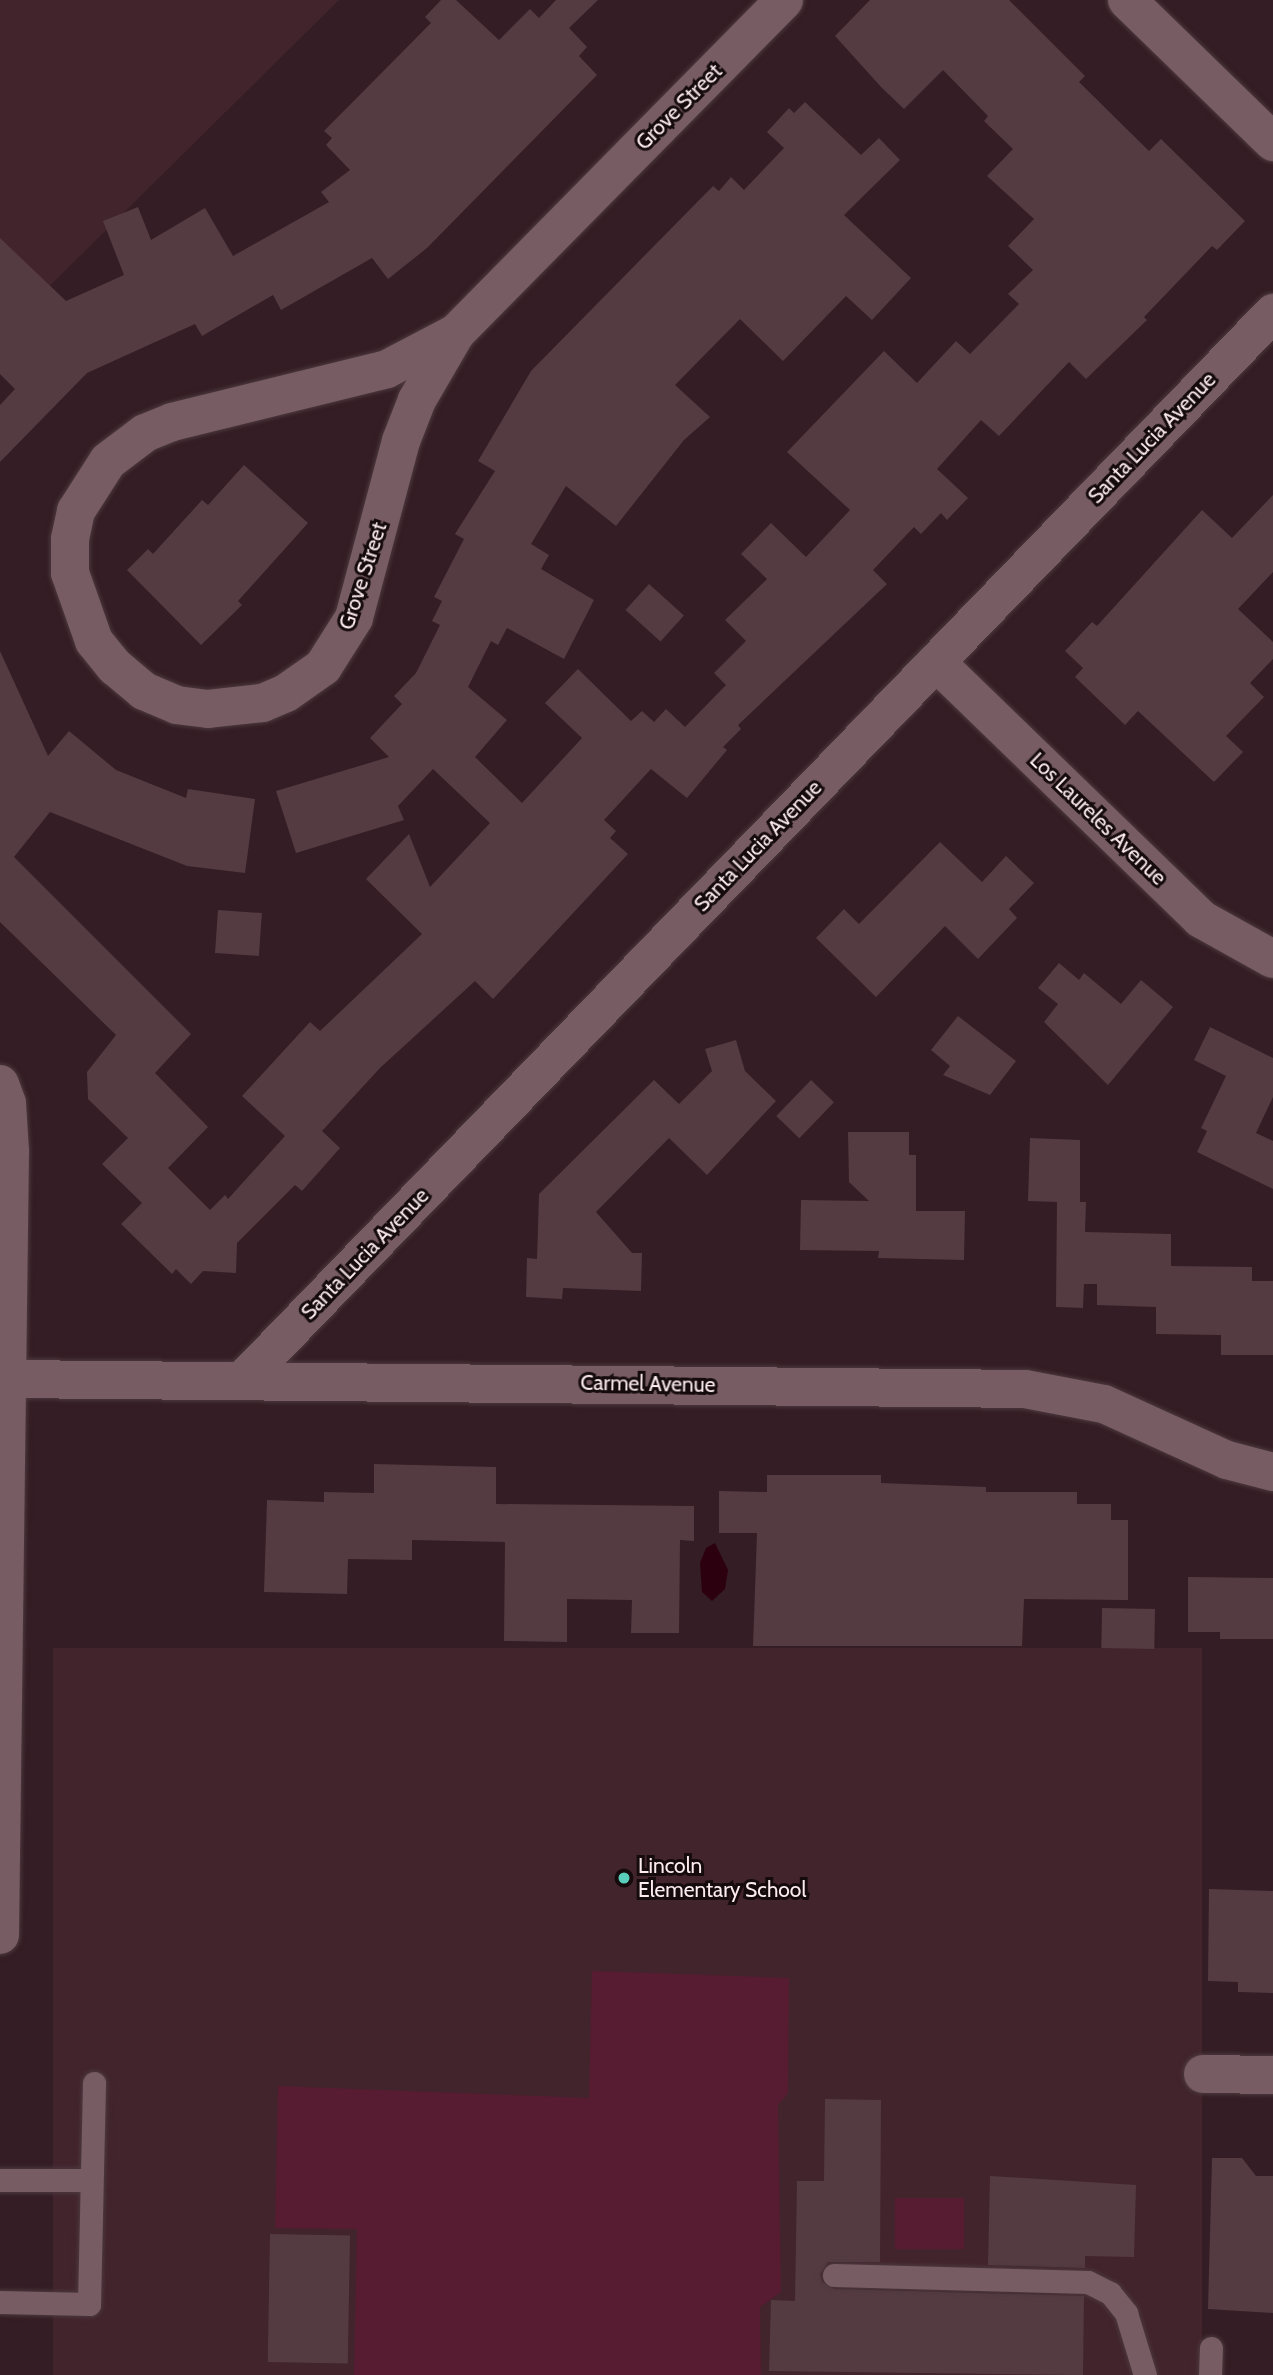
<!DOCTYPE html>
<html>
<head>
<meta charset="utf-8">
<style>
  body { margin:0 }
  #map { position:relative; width:1273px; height:2375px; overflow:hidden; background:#341d24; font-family:Cabin,sans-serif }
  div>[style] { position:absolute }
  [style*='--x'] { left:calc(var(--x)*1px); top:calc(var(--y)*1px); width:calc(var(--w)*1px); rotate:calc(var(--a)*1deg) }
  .built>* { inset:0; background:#42242d; transform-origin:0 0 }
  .green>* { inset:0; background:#571c31; transform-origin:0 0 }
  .water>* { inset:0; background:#2d0010 }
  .building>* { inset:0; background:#543b42; transform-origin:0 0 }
  .roads { filter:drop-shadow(0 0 2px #4c393f) drop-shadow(0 0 2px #4c393f) }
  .service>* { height:23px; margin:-11.5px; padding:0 11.5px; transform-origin:11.5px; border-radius:11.5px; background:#775c63 }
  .minor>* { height:38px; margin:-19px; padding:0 19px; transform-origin:19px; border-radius:19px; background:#775c63 }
  .dots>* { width:19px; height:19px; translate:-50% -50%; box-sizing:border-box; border:4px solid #150b0d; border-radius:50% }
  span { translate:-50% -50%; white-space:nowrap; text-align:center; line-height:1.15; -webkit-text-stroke:6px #150b0d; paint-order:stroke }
  .street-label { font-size:21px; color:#fcebef }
  .poi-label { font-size:21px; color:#fcebef }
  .left { translate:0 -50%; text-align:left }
</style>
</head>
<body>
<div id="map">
  <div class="built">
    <i style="clip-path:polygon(0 0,339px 0,0 335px)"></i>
    <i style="left:53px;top:1648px;width:1149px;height:727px"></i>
  </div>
  <div class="green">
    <i style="clip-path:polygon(592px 1971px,789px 1978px,788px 2093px,778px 2105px,781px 2292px,760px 2307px,761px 2375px,354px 2375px,357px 2229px,275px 2228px,278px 2086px,589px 2098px)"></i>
    <i style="left:964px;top:2198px;width:51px;height:69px;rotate:90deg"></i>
  </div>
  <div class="water">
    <i style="clip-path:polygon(715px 1543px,728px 1570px,725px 1589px,712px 1601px,702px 1592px,700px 1563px,706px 1548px)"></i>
  </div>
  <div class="building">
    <i style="clip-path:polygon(441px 0,456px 0,499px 40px,530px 9px,539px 18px,556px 0,598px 0,569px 28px,587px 47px,579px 56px,597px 75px,427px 248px,388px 279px,372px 258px,281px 310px,273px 295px,202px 336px,195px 324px,87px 373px,0 462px,0 405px,15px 389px,0 374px,0 238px,66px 301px,124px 275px,103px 221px,138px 207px,151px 240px,205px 208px,233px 256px,329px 202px,321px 192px,350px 170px,326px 145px,332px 138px,324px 131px,431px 23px,425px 17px)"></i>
    <i style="clip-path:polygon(870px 0,1009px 0,1085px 76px,1079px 82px,1149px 151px,1161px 139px,1245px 221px,1217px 250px,1212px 246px,1144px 317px,1147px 320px,1086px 379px,1069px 362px,999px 436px,981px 420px,937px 469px,968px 498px,947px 520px,941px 513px,921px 534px,914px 527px,873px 570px,887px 584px,738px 725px,741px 729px,723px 747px,727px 750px,687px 798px,651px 769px,604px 820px,616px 831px,610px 838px,628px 854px,493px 999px,475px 981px,380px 1068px,322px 1131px,340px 1148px,302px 1191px,295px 1185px,237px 1243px,236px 1273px,203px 1271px,191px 1284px,176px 1269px,172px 1274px,121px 1224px,142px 1203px,102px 1164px,128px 1138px,88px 1099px,87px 1072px,116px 1035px,0 922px,0 651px,48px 756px,69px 731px,116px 770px,186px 798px,188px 789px,255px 799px,245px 873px,187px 866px,50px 812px,14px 857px,191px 1034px,155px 1073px,208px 1127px,168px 1168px,210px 1210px,225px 1195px,228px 1199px,285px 1136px,242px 1096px,310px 1022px,320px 1031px,422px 934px,366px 879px,409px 834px,430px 887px,490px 823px,433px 769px,398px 806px,404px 820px,296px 853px,276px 791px,389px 757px,370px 738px,402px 704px,394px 696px,416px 673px,440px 625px,432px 621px,442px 601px,434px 597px,464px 539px,455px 534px,495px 471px,478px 461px,531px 371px,713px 186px,719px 191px,731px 177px,744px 190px,784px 148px,767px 132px,789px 108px,794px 113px,805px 102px,861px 155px,879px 138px,900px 160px,844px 215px,911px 278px,872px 320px,846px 296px,783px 361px,740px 319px,675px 385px,710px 417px,684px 440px,616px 526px,566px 486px,531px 544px,549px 555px,541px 569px,594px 600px,564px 659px,507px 628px,498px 645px,491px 641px,468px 687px,507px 720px,475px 757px,522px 803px,582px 738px,545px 703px,578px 669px,631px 721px,642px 711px,654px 722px,666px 709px,685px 727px,726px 685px,714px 673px,746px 641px,725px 620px,767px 579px,741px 554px,771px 523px,806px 557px,850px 510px,787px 452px,884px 351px,917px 383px,956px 341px,970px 354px,1019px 304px,1008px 294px,1033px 270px,1008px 246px,1034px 219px,987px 176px,1013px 149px,984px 121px,988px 116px,943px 70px,904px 109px,882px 88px,835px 36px)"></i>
    <i style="clip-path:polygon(244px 465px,308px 523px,238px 601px,242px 605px,201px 645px,127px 570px,148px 549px,153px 554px,202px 500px,208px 505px)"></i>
    <i style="clip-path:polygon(1273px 495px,1273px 572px,1238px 609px,1273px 642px,1273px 659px,1250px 683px,1264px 697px,1226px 736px,1243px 752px,1214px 782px,1138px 711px,1125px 725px,1075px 677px,1083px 668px,1065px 651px,1092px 622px,1097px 626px,1202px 510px,1232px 538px)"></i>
    <i style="left:649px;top:584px;width:47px;height:35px;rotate:42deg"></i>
    <i style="clip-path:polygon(940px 842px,982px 882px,1006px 856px,1034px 883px,1009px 909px,1017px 918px,978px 959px,945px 926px,876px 997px,816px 938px,844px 909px,859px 924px)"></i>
    <i style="left:218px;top:910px;width:44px;height:43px;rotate:4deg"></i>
    <i style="clip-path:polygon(1059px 963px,1079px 980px,1084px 973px,1121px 1004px,1141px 980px,1173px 1007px,1108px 1085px,1044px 1022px,1058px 1004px,1038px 988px)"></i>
    <i style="clip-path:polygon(958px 1016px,1016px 1061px,990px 1095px,943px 1075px,950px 1066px,931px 1050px)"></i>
    <i style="clip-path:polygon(1210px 1027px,1273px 1058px,1273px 1097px,1256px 1133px,1273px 1141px,1273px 1189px,1197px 1152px,1207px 1131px,1201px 1128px,1226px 1076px,1194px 1060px)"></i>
    <i style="clip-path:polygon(736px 1040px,745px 1071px,776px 1101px,707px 1175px,669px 1138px,596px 1212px,632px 1253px,642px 1253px,641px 1291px,563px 1288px,562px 1299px,526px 1297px,527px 1258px,537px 1259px,539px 1194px,654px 1080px,679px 1104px,712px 1071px,705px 1049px)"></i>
    <i style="left:811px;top:1080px;width:32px;height:50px;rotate:44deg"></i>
    <i style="clip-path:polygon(848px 1132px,909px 1132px,909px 1155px,916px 1155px,916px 1211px,965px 1211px,964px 1260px,878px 1258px,879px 1251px,800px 1250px,801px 1200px,869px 1201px,849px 1182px)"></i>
    <i style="clip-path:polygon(1030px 1138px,1080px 1140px,1080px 1202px,1086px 1202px,1085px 1232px,1171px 1234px,1171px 1266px,1252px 1267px,1252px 1281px,1273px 1281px,1273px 1355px,1221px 1355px,1221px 1335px,1156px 1334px,1156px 1307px,1097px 1305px,1097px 1284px,1084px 1284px,1083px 1308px,1056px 1307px,1057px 1202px,1028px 1201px)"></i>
    <i style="clip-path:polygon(374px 1464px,496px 1467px,496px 1504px,694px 1506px,694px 1541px,680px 1540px,679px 1633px,631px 1633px,632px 1600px,567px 1599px,567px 1642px,504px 1641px,505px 1542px,412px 1540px,412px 1560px,348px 1559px,347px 1594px,264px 1592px,267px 1500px,324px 1502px,324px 1492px,374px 1493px)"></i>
    <i style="clip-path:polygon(767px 1475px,881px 1475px,881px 1483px,986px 1487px,986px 1492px,1077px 1492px,1077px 1504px,1111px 1504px,1111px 1520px,1128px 1520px,1128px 1600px,1024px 1599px,1022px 1646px,753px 1646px,757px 1533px,719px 1533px,719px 1491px,767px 1492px)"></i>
    <i style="clip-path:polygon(1188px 1577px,1273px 1578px,1273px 1639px,1220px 1639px,1220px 1632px,1188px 1632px)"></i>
    <i style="left:1102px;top:1608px;width:53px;height:40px;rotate:1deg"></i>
    <i style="clip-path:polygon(1209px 1889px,1273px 1891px,1273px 1993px,1238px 1992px,1238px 1982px,1208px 1981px)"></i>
    <i style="clip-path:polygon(825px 2099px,881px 2100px,880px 2262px,828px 2262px,820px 2274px,822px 2282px,834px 2289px,1084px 2296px,1083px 2375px,769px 2371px,771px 2300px,795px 2301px,797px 2181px,824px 2181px)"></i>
    <i style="clip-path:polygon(1212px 2158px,1242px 2158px,1256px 2176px,1273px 2176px,1273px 2313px,1208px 2309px)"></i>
    <i style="clip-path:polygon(990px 2176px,1136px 2185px,1134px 2257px,1085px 2256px,1085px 2268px,988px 2265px)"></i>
    <i style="left:270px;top:2234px;width:80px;height:128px;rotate:1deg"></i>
  </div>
  <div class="roads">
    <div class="service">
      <i style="--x:0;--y:2180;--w:91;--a:0"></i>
      <i style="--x:834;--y:2275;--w:254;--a:1.6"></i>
      <i style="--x:1088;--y:2282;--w:25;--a:27"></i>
      <i style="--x:1110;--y:2293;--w:26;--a:51"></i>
      <i style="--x:1126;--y:2313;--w:65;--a:73"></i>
      <i style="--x:0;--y:2302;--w:89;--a:1.3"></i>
      <i style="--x:89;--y:2304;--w:221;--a:-88.7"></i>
      <i style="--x:1210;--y:2375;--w:27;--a:-88"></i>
    </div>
    <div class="minor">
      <i style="--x:1127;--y:0;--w:204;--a:44.2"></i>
      <i style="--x:456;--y:333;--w:78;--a:120.2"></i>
      <i style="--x:417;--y:400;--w:44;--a:111.3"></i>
      <i style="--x:401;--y:441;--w:183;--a:104.9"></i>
      <i style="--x:354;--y:618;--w:58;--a:122.3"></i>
      <i style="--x:323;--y:667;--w:45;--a:144.9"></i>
      <i style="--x:286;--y:693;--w:26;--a:157"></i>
      <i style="--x:262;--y:703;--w:54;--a:173.7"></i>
      <i style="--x:208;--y:709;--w:31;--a:-173"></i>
      <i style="--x:177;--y:705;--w:36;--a:-157"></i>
      <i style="--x:144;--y:691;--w:38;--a:-140"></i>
      <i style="--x:115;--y:667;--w:33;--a:-129"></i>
      <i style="--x:94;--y:641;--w:72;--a:-109.4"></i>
      <i style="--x:70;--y:573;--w:34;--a:-90"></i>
      <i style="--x:70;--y:539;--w:29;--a:-78"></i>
      <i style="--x:76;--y:511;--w:59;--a:-57.4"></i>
      <i style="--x:108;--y:461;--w:46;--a:-37.1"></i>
      <i style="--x:145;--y:433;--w:29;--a:-22"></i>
      <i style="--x:172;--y:422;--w:221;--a:-13.8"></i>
      <i style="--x:387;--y:369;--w:78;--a:-27.6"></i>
      <i style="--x:456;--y:333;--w:467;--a:-45.4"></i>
      <i style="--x:936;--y:662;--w:369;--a:44.1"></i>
      <i style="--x:1201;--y:919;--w:82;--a:29.1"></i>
      <i style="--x:0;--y:1084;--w:20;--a:70"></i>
      <i style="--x:7;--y:1103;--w:48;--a:86.4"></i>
      <i style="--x:10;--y:1151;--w:784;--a:90.73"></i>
      <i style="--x:8;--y:1379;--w:1017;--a:0.56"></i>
      <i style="--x:1025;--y:1389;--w:80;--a:10.8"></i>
      <i style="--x:1104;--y:1404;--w:135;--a:24.5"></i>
      <i style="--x:1227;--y:1460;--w:48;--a:14.6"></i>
      <i style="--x:244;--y:1379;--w:1482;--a:-46.01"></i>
      <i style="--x:1203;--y:2074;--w:70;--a:0.8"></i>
    </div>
  </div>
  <div class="dots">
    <i style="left:624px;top:1878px;background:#5bcebb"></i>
  </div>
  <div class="street-label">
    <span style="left:679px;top:107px;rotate:-45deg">Grove Street</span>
    <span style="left:1152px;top:438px;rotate:-46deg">Santa Lucia Avenue</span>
    <span style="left:363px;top:576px;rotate:-72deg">Grove Street</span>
    <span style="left:1098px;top:819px;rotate:44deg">Los Laureles Avenue</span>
    <span style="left:758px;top:846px;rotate:-46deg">Santa Lucia Avenue</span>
    <span style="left:365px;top:1254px;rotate:-46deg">Santa Lucia Avenue</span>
    <span style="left:648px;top:1384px;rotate:1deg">Carmel Avenue</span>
  </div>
  <div class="poi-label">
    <span class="left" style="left:638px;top:1878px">Lincoln<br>Elementary School</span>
  </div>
</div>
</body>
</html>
